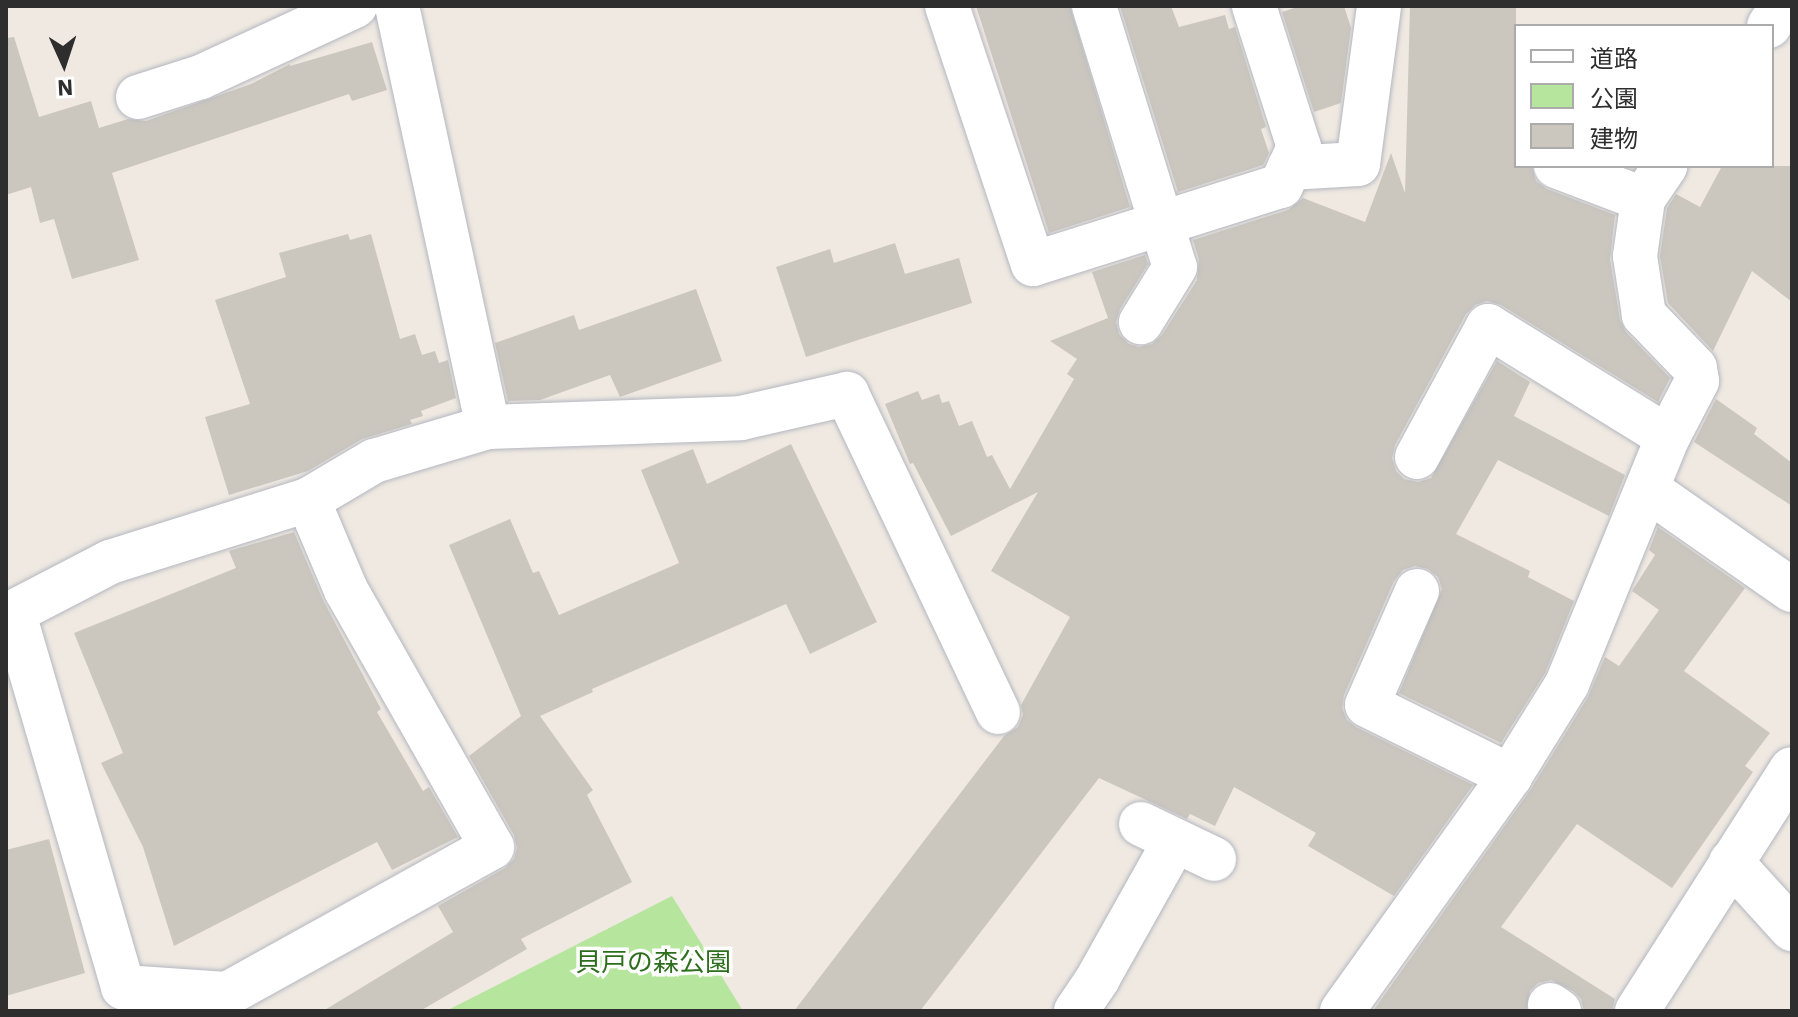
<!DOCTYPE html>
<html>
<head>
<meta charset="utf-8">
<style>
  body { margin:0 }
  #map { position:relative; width:1798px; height:1017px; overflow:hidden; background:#efe9e1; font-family:"IBM Plex Sans","Noto Sans JP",sans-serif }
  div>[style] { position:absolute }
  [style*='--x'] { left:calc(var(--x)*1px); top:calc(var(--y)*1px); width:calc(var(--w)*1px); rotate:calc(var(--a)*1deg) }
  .green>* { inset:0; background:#b6e59e }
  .building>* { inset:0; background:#cbc7bf }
  .roads { filter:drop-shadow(0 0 2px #b4b7c1) drop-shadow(0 0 2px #b4b7c1) }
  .street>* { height:44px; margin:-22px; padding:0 22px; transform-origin:22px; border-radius:22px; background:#fff }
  span { translate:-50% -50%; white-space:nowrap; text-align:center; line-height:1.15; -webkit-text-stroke:7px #fff; paint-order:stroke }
  .park-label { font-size:26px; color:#2c6e1b }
  .frame { position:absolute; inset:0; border:8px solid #2e2e2e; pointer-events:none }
  .legend { position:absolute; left:1514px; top:24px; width:260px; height:144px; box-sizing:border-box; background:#fff; border:2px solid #ababab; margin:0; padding:10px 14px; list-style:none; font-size:24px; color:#2e2e2e }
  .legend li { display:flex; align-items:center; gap:16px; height:40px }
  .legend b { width:40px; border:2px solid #ababab }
  .north { position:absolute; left:24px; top:24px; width:80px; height:80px; -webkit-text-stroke:6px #fff; paint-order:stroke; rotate:177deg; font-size:22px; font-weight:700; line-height:32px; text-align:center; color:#2e2e2e }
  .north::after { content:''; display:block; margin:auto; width:28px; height:36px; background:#2e2e2e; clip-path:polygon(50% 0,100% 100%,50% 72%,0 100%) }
</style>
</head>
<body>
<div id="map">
  <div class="green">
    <i style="clip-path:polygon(672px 896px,743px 1011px,446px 1011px)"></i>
  </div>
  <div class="building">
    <i style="clip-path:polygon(976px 6px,1070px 6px,1130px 207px,1049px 233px)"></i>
    <i style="clip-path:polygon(1120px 6px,1171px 6px,1179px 27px,1225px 15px,1229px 29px,1235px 27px,1266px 127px,1261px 129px,1269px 153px,1263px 165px,1178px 192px)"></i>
    <i style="clip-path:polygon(1300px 6px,1344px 6px,1351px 28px,1341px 103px,1314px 112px,1282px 12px)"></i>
    <i style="clip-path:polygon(1410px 6px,1516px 6px,1516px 166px,1532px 166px,1536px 181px,1547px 189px,1615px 215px,1610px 259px,1620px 320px,1626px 332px,1670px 378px,1658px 402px,1501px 305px,1487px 301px,1475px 305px,1466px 314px,1395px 445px,1392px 458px,1396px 471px,1404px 479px,1418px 482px,1431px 478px,1497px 361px,1530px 382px,1514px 416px,1625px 475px,1609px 516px,1498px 460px,1456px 534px,1530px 571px,1528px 577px,1574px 601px,1545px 673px,1501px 743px,1399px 693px,1442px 589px,1438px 577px,1428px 569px,1415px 566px,1403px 570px,1394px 581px,1344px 695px,1342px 708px,1347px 720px,1356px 727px,1473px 785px,1394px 896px,1308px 846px,1316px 833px,1234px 787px,1215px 826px,1190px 814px,1187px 819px,1099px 778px,920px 1011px,794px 1011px,1004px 736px,1018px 727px,1023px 715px,1021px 705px,1070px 617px,991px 571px,1038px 492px,951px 536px,913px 463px,910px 464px,885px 404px,918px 391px,922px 400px,939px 394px,942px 403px,949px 401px,959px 426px,972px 421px,987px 457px,992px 455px,1010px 489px,1074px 379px,1067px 374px,1077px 359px,1050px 341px,1108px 318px,1092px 272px,1145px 255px,1148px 264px,1120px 309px,1116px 322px,1119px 334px,1129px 344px,1139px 347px,1152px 344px,1162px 335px,1197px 280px,1199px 260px,1193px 240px,1288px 210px,1303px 198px,1365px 222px,1391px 153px,1405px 193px)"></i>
    <i style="clip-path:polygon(14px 37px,39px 117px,91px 101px,99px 128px,128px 119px,146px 121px,251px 84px,290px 64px,290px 66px,372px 42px,387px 90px,352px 101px,349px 94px,112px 173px,139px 260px,72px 279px,54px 219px,40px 223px,31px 187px,6px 195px,6px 38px)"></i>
    <i style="clip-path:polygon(1722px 166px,1792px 166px,1792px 302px,1752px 271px,1713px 351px,1668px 303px,1660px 256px,1667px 208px,1676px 194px,1700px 207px)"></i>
    <i style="clip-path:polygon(348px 234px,350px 240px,371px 234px,400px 339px,415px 334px,422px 355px,435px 351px,439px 363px,448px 360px,456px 398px,421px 411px,423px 416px,410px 420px,412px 424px,362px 439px,308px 471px,229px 495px,205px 417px,250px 404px,215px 300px,286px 277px,279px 253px)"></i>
    <i style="clip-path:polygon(895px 243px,905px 274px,959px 258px,972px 303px,806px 357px,776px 267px,830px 249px,834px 263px)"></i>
    <i style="clip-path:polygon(696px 289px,722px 361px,620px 397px,610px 375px,540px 400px,508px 401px,495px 343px,574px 315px,579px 330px)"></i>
    <i style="clip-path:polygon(1716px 399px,1757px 428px,1754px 434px,1792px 463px,1792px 506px,1694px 442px)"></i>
    <i style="clip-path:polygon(791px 444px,877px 622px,810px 654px,786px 604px,592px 689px,593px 692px,540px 716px,593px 790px,587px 795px,632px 882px,521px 939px,527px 949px,420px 1011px,323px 1011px,453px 932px,438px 906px,505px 868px,514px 859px,517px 848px,514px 835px,469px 756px,521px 716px,449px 545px,510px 519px,533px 573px,539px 571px,559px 615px,679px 563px,641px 470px,693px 449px,707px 484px)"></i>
    <i style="clip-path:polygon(1658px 527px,1745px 588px,1684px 671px,1770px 733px,1745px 766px,1753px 772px,1672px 888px,1577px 824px,1501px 927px,1615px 999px,1612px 1011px,1584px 1011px,1581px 999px,1573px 991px,1551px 980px,1538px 983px,1530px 991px,1526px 1011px,1373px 1011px,1531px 789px,1588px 697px,1605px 657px,1619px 666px,1659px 610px,1632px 591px,1655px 555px,1649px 550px)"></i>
    <i style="clip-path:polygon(294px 532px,323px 600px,381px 709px,377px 712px,423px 791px,429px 787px,458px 837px,392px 870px,377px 842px,174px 946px,143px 847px,101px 763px,123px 753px,74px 633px,236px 568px,229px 551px)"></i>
    <i style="clip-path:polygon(49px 839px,85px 973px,6px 996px,6px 850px)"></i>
  </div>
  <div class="roads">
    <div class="street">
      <i style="--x:947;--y:6;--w:272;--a:71.6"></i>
      <i style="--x:1033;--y:264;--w:260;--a:-17.5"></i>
      <i style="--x:1281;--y:186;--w:43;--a:-65.2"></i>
      <i style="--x:1299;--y:147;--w:148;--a:-107.7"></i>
      <i style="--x:1094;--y:6;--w:273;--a:72.8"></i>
      <i style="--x:1175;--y:267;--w:65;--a:121.7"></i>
      <i style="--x:1769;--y:26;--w:24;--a:-57"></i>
      <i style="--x:138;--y:97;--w:66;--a:-17.6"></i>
      <i style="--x:201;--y:77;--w:170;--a:-24.8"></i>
      <i style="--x:1556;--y:166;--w:93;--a:20.8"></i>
      <i style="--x:1289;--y:168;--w:69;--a:-3.3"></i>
      <i style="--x:1358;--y:164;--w:159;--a:-82.4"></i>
      <i style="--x:488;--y:427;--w:253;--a:-2"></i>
      <i style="--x:741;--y:418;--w:109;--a:-12.8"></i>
      <i style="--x:847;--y:394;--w:352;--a:64.6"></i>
      <i style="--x:1417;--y:457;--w:149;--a:-61.5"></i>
      <i style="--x:1488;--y:326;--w:211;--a:31.7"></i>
      <i style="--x:1647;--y:489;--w:177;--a:34.9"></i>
      <i style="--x:1417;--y:591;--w:124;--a:113.7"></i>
      <i style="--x:1367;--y:705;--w:160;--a:26.4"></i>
      <i style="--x:14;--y:614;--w:389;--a:73.7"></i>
      <i style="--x:123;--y:987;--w:104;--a:3.9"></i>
      <i style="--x:227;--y:994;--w:303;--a:-29"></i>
      <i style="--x:492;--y:847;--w:296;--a:-119.6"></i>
      <i style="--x:346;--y:590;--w:98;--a:-112.9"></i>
      <i style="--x:6;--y:616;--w:117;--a:-27.4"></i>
      <i style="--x:110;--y:562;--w:207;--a:-17.4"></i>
      <i style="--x:308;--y:500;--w:77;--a:-30.6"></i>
      <i style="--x:374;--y:461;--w:119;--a:-16.6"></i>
      <i style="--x:488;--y:427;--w:431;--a:-102.2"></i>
      <i style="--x:1141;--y:824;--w:81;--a:25.6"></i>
      <i style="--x:1731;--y:862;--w:91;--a:47.7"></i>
      <i style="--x:1550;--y:1005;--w:11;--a:34"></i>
      <i style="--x:1076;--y:1011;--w:40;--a:-56"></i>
      <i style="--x:1098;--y:978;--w:157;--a:-60.7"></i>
      <i style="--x:1342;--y:1011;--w:289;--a:-54.4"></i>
      <i style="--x:1510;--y:776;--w:108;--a:-58.2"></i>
      <i style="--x:1567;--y:684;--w:267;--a:-67.8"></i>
      <i style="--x:1668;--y:437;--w:63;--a:-62.6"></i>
      <i style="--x:1697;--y:381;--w:13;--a:-99"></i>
      <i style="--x:1695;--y:368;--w:74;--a:-133.9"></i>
      <i style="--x:1644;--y:315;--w:60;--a:-98.7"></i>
      <i style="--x:1635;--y:256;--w:58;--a:-82"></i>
      <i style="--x:1643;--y:199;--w:40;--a:-56"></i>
      <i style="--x:1637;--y:1011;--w:287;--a:-57.4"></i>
    </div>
  </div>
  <div class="park-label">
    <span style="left:653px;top:962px">貝戸の森公園</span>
  </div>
  <div class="frame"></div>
  <ul class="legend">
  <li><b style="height:10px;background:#fff"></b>道路</li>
  <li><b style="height:22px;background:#b6e59e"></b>公園</li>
  <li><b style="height:22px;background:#cbc7bf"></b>建物</li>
  </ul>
  <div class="north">N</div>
</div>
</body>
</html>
